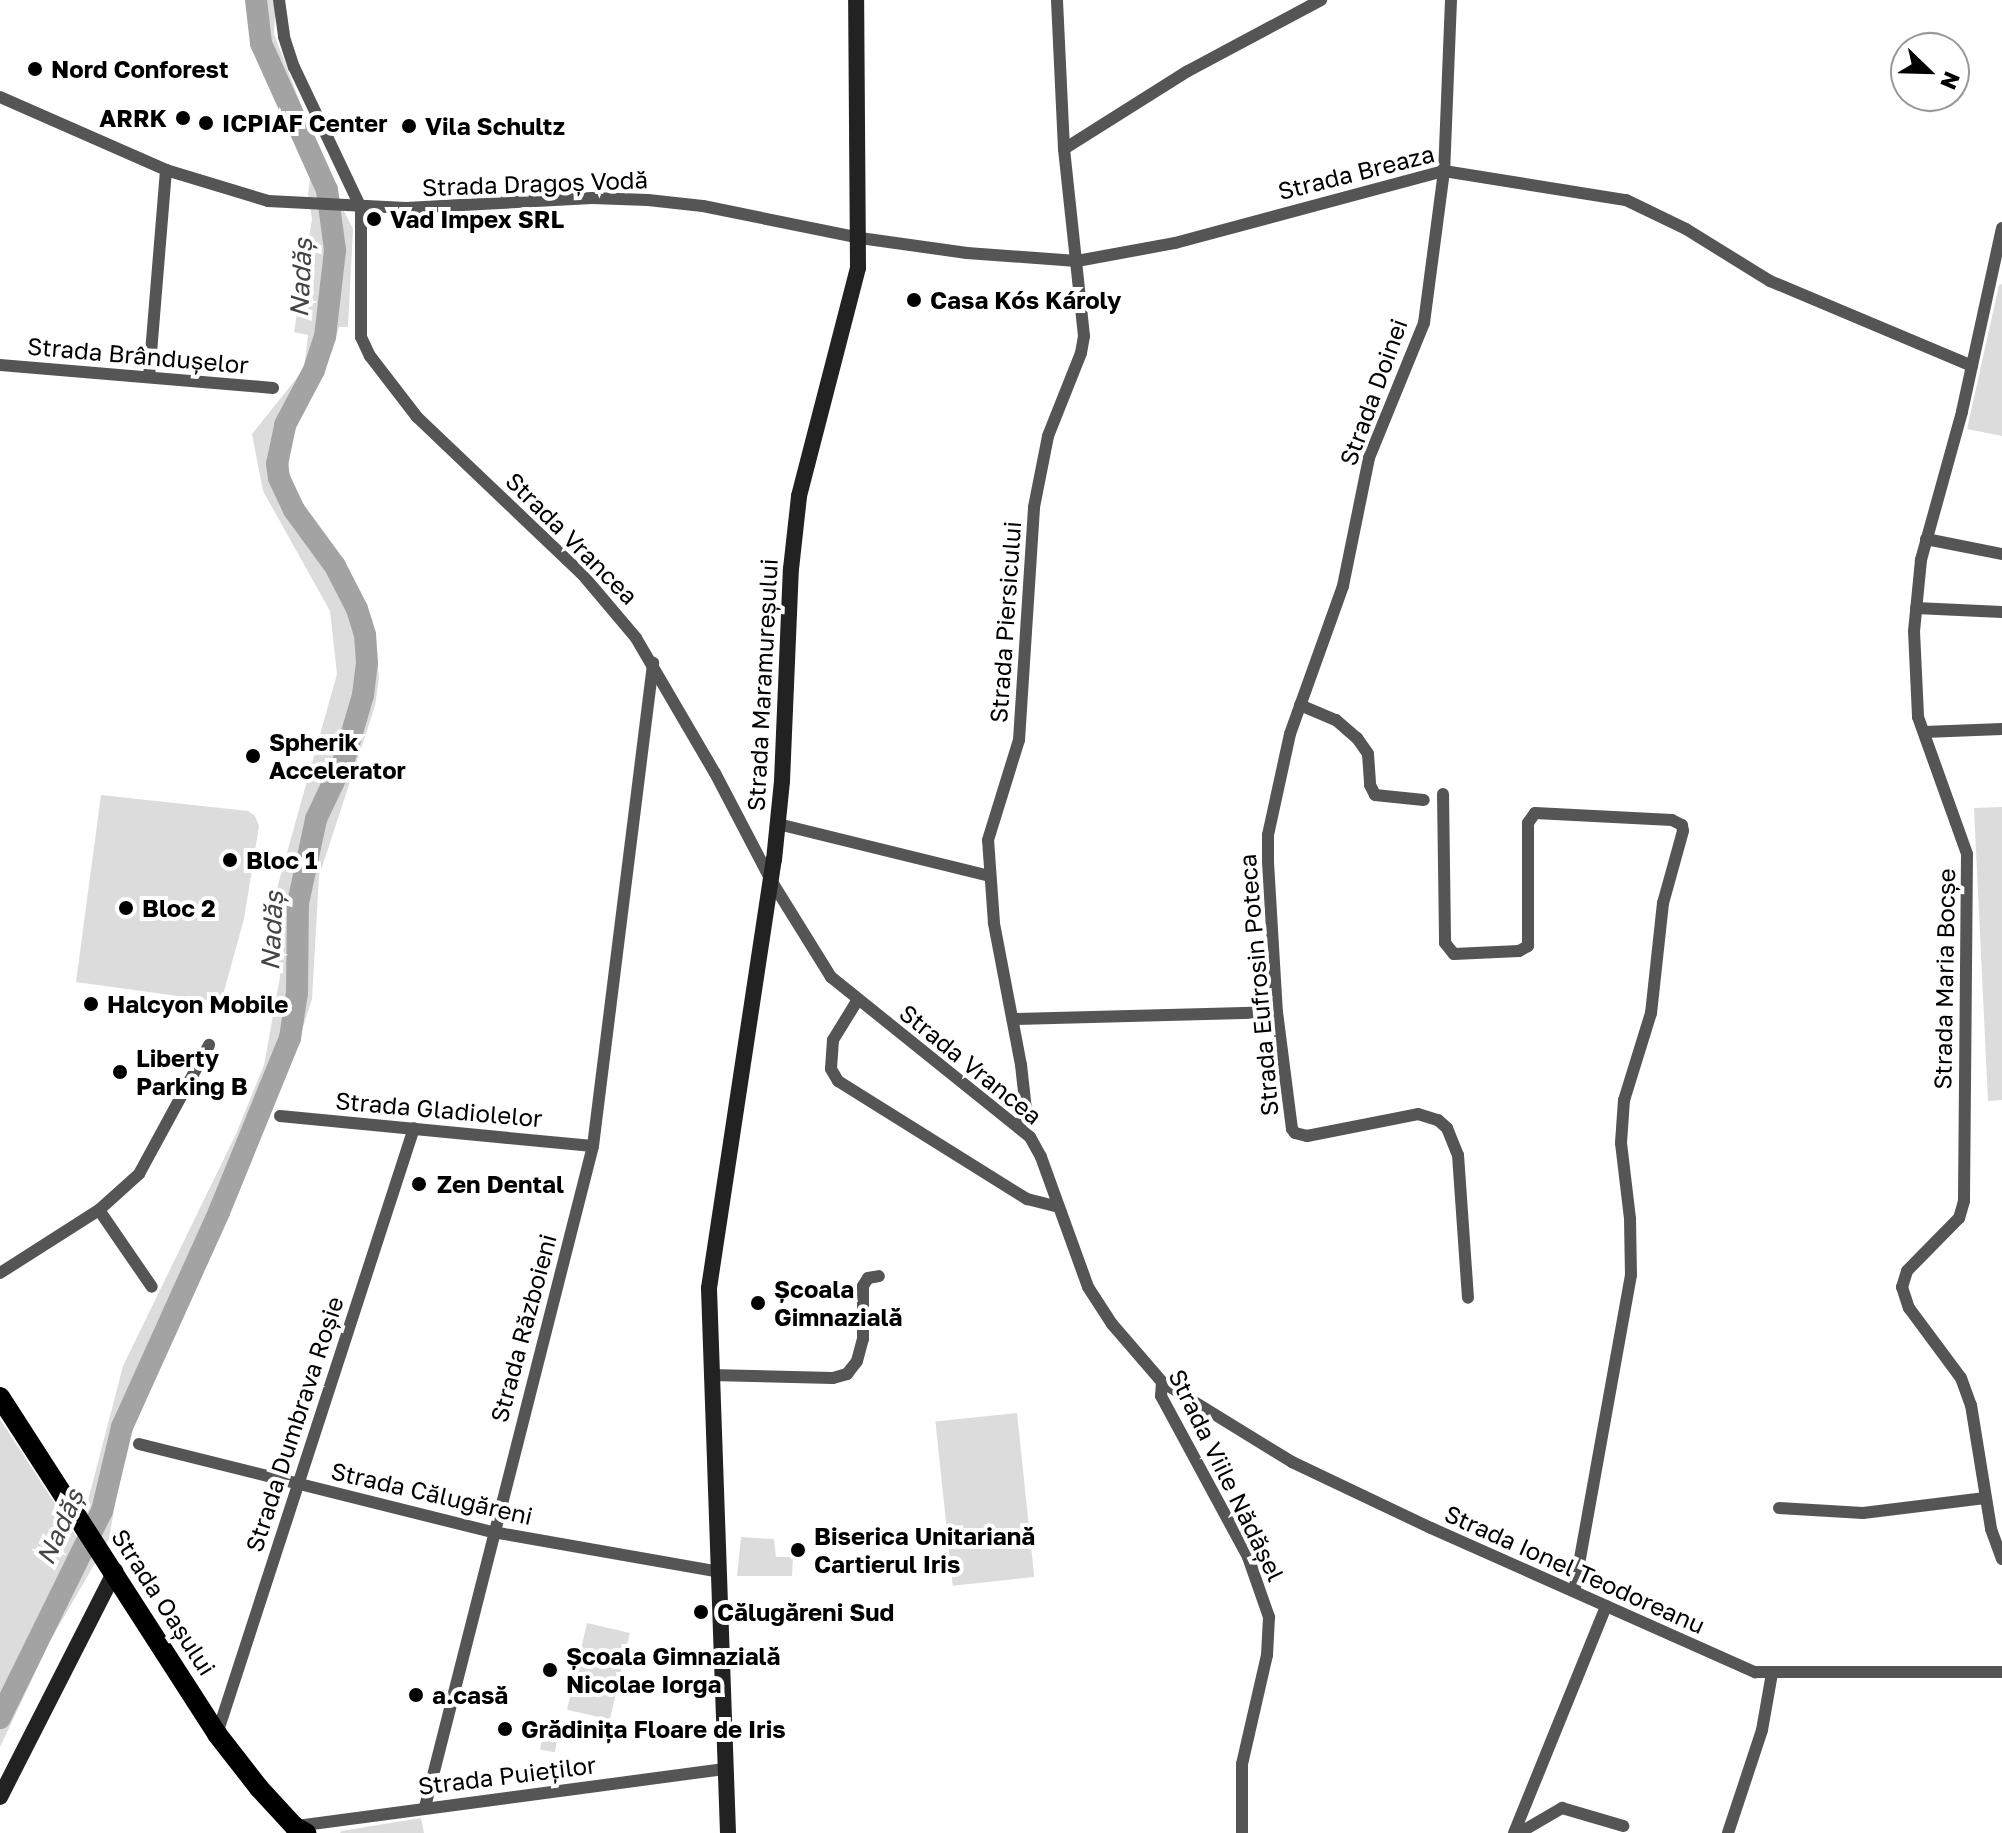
<!DOCTYPE html>
<html>
<head>
<meta charset="utf-8">
<style>
  body { margin:0 }
  #map { position:relative; width:2002px; height:1833px; overflow:hidden; background:#fff; font-family:"Golos Text",sans-serif }
  div>[style] { position:absolute }
  [style*='--x'] { left:calc(var(--x)*1px); top:calc(var(--y)*1px); width:calc(var(--w)*1px); rotate:calc(var(--a)*1deg) }
  .green>* { inset:0; background:#dcdcdc; transform-origin:0 0 }
  .river>* { height:22px; margin:-11px; padding:0 11px; transform-origin:11px; border-radius:11px; background:#a3a3a3 }
  .street>* { height:12px; margin:-6px; padding:0 6px; transform-origin:6px; border-radius:6px; background:#555 }
  .secondary>* { height:16px; margin:-8px; padding:0 8px; transform-origin:8px; border-radius:8px; background:#222 }
  .primary>* { height:20px; margin:-10px; padding:0 10px; transform-origin:10px; border-radius:10px; background:#000 }
  .tram>* { height:2px; margin:-1px; padding:0 1px; transform-origin:1px; border-radius:1px; background:#000 }
  .dots>* { width:22px; height:22px; translate:-50% -50%; box-sizing:border-box; border:4px solid #fff; border-radius:50% }
  span { translate:-50% -50%; white-space:nowrap; text-align:center; line-height:1.15; -webkit-text-stroke:8px #fff; paint-order:stroke }
  .poi-label { font-size:24px; color:#000; font-weight:700 }
  .left { translate:0 -50%; text-align:left }
  .right { translate:-100% -50%; text-align:right }
  .street-label { font-size:24px; color:#000 }
  .water-label { font-size:26px; color:#444; font-style:italic }
  .north { position:absolute; left:1890px; top:32px; width:80px; height:80px; box-sizing:border-box; background:#fff; border:2px solid #999; border-radius:50%; rotate:113deg; font-size:22px; font-weight:700; line-height:32px; text-align:center; color:#000 }
  .north::after { content:''; display:block; margin:auto; width:28px; height:36px; background:#000; clip-path:polygon(50% 0,100% 100%,50% 72%,0 100%) }
</style>
</head>
<body>
<div id="map">
  <div class="green">
    <i style="clip-path:polygon(247px 0,276px 0,274px 34px,334px 191px,353px 229px,348px 327px,339px 327px,333px 349px,290px 438px,289px 472px,298px 505px,352px 580px,373px 621px,379px 678px,375px 706px,319px 876px,312px 999px,304px 1024px,202px 1265px,130px 1419px,109px 1539px,50px 1641px,0 1747px,0 1419px,78px 1539px,123px 1366px,236px 1134px,264px 1065px,280px 977px,274px 899px,337px 674px,330px 611px,263px 491px,252px 434px,304px 369px,308px 335px,294px 332px,312px 219px,308px 194px,310px 178px,269px 86px,248px 25px)"></i>
    <i style="clip-path:polygon(2002px 284px,2002px 436px,1967px 429px,1999px 285px)"></i>
    <i style="clip-path:polygon(101px 795px,248px 811px,255px 816px,259px 826px,244px 919px,221px 1002px,76px 982px)"></i>
    <i style="clip-path:polygon(2002px 807px,2002px 1100px,1988px 1101px,1974px 808px)"></i>
    <i style="left:1017px;top:1413px;width:165px;height:82px;rotate:84deg"></i>
    <i style="clip-path:polygon(741px 1537px,774px 1539px,776px 1557px,793px 1557px,792px 1576px,737px 1576px)"></i>
    <i style="left:587px;top:1623px;width:44px;height:89px;rotate:13deg"></i>
    <i style="left:546px;top:1719px;width:15px;height:31px;rotate:11deg"></i>
    <i style="clip-path:polygon(421px 1818px,424px 1833px,340px 1833px,341px 1831px)"></i>
  </div>
  <div class="river">
    <i style="--x:0;--y:1718;--w:231;--a:-63.8"></i>
    <i style="--x:102;--y:1511;--w:86;--a:-76.6"></i>
    <i style="--x:122;--y:1427;--w:236;--a:-65.7"></i>
    <i style="--x:219;--y:1212;--w:188;--a:-67.8"></i>
    <i style="--x:290;--y:1038;--w:46;--a:-81.2"></i>
    <i style="--x:297;--y:993;--w:90;--a:-89.4"></i>
    <i style="--x:298;--y:903;--w:47;--a:-77.7"></i>
    <i style="--x:308;--y:857;--w:39;--a:-78"></i>
    <i style="--x:316;--y:819;--w:65;--a:-64.6"></i>
    <i style="--x:344;--y:760;--w:68;--a:-73.7"></i>
    <i style="--x:363;--y:695;--w:32;--a:-83"></i>
    <i style="--x:367;--y:663;--w:28;--a:-94"></i>
    <i style="--x:365;--y:635;--w:27;--a:-107"></i>
    <i style="--x:357;--y:609;--w:48;--a:-117.1"></i>
    <i style="--x:335;--y:566;--w:69;--a:-126.2"></i>
    <i style="--x:294;--y:510;--w:35;--a:-115"></i>
    <i style="--x:279;--y:478;--w:14;--a:-98"></i>
    <i style="--x:277;--y:464;--w:40;--a:-78"></i>
    <i style="--x:285;--y:425;--w:62;--a:-62.2"></i>
    <i style="--x:314;--y:370;--w:35;--a:-72"></i>
    <i style="--x:325;--y:337;--w:88;--a:-83.4"></i>
    <i style="--x:335;--y:250;--w:61;--a:-97.6"></i>
    <i style="--x:327;--y:190;--w:161;--a:-114.2"></i>
    <i style="--x:261;--y:43;--w:43;--a:-96.6"></i>
  </div>
  <div class="street">
    <i style="--x:279;--y:0;--w:37;--a:82"></i>
    <i style="--x:284;--y:37;--w:32;--a:72"></i>
    <i style="--x:294;--y:67;--w:156;--a:64.6"></i>
    <i style="--x:361;--y:208;--w:129;--a:90"></i>
    <i style="--x:361;--y:337;--w:21;--a:65"></i>
    <i style="--x:370;--y:356;--w:77;--a:52.4"></i>
    <i style="--x:417;--y:417;--w:228;--a:43.6"></i>
    <i style="--x:582;--y:574;--w:84;--a:49.8"></i>
    <i style="--x:636;--y:638;--w:156;--a:59.7"></i>
    <i style="--x:715;--y:773;--w:123;--a:62.4"></i>
    <i style="--x:772;--y:882;--w:112;--a:58.2"></i>
    <i style="--x:831;--y:977;--w:255;--a:38.8"></i>
    <i style="--x:1030;--y:1137;--w:23;--a:61"></i>
    <i style="--x:1041;--y:1157;--w:138;--a:70.1"></i>
    <i style="--x:1088;--y:1287;--w:44;--a:57"></i>
    <i style="--x:1112;--y:1324;--w:77;--a:49.2"></i>
    <i style="--x:1162;--y:1382;--w:153;--a:31.6"></i>
    <i style="--x:1292;--y:1462;--w:154;--a:25.4"></i>
    <i style="--x:1431;--y:1528;--w:355;--a:24"></i>
    <i style="--x:1755;--y:1672;--w:247;--a:0"></i>
    <i style="--x:1451;--y:0;--w:171;--a:92.3"></i>
    <i style="--x:1444;--y:171;--w:153;--a:97.5"></i>
    <i style="--x:1424;--y:323;--w:146;--a:112.2"></i>
    <i style="--x:1369;--y:458;--w:131;--a:101.5"></i>
    <i style="--x:1343;--y:586;--w:157;--a:109.7"></i>
    <i style="--x:1290;--y:734;--w:103;--a:102.3"></i>
    <i style="--x:1268;--y:835;--w:27;--a:90"></i>
    <i style="--x:1268;--y:862;--w:150;--a:86.6"></i>
    <i style="--x:1277;--y:1012;--w:118;--a:82.7"></i>
    <i style="--x:1292;--y:1129;--w:5;--a:53"></i>
    <i style="--x:1295;--y:1133;--w:12;--a:14"></i>
    <i style="--x:1307;--y:1136;--w:113;--a:-11.2"></i>
    <i style="--x:1418;--y:1114;--w:21;--a:17"></i>
    <i style="--x:1438;--y:1120;--w:12;--a:42"></i>
    <i style="--x:1447;--y:1128;--w:29;--a:68"></i>
    <i style="--x:1458;--y:1155;--w:143;--a:86"></i>
    <i style="--x:0;--y:97;--w:181;--a:23.7"></i>
    <i style="--x:166;--y:170;--w:107;--a:16.9"></i>
    <i style="--x:268;--y:201;--w:138;--a:2.9"></i>
    <i style="--x:406;--y:208;--w:186;--a:-3.1"></i>
    <i style="--x:592;--y:198;--w:56;--a:2"></i>
    <i style="--x:648;--y:200;--w:55;--a:6.2"></i>
    <i style="--x:703;--y:206;--w:160;--a:11.5"></i>
    <i style="--x:860;--y:238;--w:108;--a:8"></i>
    <i style="--x:967;--y:253;--w:110;--a:4.2"></i>
    <i style="--x:1077;--y:261;--w:100;--a:-10.4"></i>
    <i style="--x:1175;--y:243;--w:278;--a:-15"></i>
    <i style="--x:1444;--y:171;--w:184;--a:9.1"></i>
    <i style="--x:1626;--y:200;--w:67;--a:25.8"></i>
    <i style="--x:1686;--y:229;--w:99;--a:31.8"></i>
    <i style="--x:1770;--y:281;--w:219;--a:22.8"></i>
    <i style="--x:1064;--y:149;--w:146;--a:-32.2"></i>
    <i style="--x:1188;--y:71;--w:151;--a:-28.1"></i>
    <i style="--x:2002;--y:228;--w:188;--a:102.3"></i>
    <i style="--x:1962;--y:412;--w:154;--a:105.5"></i>
    <i style="--x:1921;--y:560;--w:71;--a:95.6"></i>
    <i style="--x:1914;--y:631;--w:86;--a:87.3"></i>
    <i style="--x:1918;--y:717;--w:145;--a:70.3"></i>
    <i style="--x:1967;--y:854;--w:347;--a:90.5"></i>
    <i style="--x:1964;--y:1201;--w:18;--a:106"></i>
    <i style="--x:1959;--y:1218;--w:74;--a:134.5"></i>
    <i style="--x:1907;--y:1271;--w:17;--a:107"></i>
    <i style="--x:1902;--y:1287;--w:22;--a:72"></i>
    <i style="--x:1909;--y:1308;--w:87;--a:53.4"></i>
    <i style="--x:1961;--y:1378;--w:29;--a:70"></i>
    <i style="--x:1971;--y:1405;--w:126;--a:80.8"></i>
    <i style="--x:1991;--y:1529;--w:32;--a:70"></i>
    <i style="--x:0;--y:365;--w:274;--a:4.8"></i>
    <i style="--x:149;--y:377;--w:208;--a:-85.3"></i>
    <i style="--x:1926;--y:539;--w:77;--a:11.2"></i>
    <i style="--x:1916;--y:608;--w:86;--a:2.7"></i>
    <i style="--x:1300;--y:705;--w:39;--a:23"></i>
    <i style="--x:1336;--y:720;--w:28;--a:41"></i>
    <i style="--x:1357;--y:738;--w:19;--a:55"></i>
    <i style="--x:1368;--y:754;--w:31;--a:86"></i>
    <i style="--x:1370;--y:785;--w:11;--a:63"></i>
    <i style="--x:1375;--y:795;--w:49;--a:5.8"></i>
    <i style="--x:1924;--y:732;--w:78;--a:-2.2"></i>
    <i style="--x:1443;--y:794;--w:149;--a:89.2"></i>
    <i style="--x:1445;--y:943;--w:14;--a:51"></i>
    <i style="--x:1454;--y:954;--w:65;--a:-2.6"></i>
    <i style="--x:1519;--y:951;--w:10;--a:-29"></i>
    <i style="--x:1528;--y:946;--w:123;--a:-90"></i>
    <i style="--x:1528;--y:823;--w:12;--a:-55"></i>
    <i style="--x:1535;--y:813;--w:137;--a:2.9"></i>
    <i style="--x:1672;--y:820;--w:11;--a:27"></i>
    <i style="--x:1682;--y:825;--w:6;--a:81"></i>
    <i style="--x:1683;--y:831;--w:75;--a:105.5"></i>
    <i style="--x:1663;--y:903;--w:111;--a:96.2"></i>
    <i style="--x:1651;--y:1013;--w:91;--a:107.2"></i>
    <i style="--x:1624;--y:1100;--w:43;--a:94"></i>
    <i style="--x:1621;--y:1143;--w:77;--a:83.2"></i>
    <i style="--x:1630;--y:1219;--w:56;--a:89"></i>
    <i style="--x:1631;--y:1275;--w:321;--a:100.2"></i>
    <i style="--x:778;--y:824;--w:218;--a:13.8"></i>
    <i style="--x:857;--y:1001;--w:46;--a:121.6"></i>
    <i style="--x:833;--y:1040;--w:29;--a:94"></i>
    <i style="--x:831;--y:1069;--w:14;--a:60"></i>
    <i style="--x:838;--y:1081;--w:223;--a:32"></i>
    <i style="--x:1027;--y:1199;--w:32;--a:14"></i>
    <i style="--x:1013;--y:1019;--w:264;--a:-1.5"></i>
    <i style="--x:280;--y:1116;--w:314;--a:5.5"></i>
    <i style="--x:1019;--y:1128;--w:19;--a:-69"></i>
    <i style="--x:1026;--y:1110;--w:45;--a:-96.3"></i>
    <i style="--x:1021;--y:1065;--w:145;--a:-100.8"></i>
    <i style="--x:994;--y:923;--w:83;--a:-94.1"></i>
    <i style="--x:988;--y:840;--w:105;--a:-72.8"></i>
    <i style="--x:1019;--y:740;--w:233;--a:-86.3"></i>
    <i style="--x:1034;--y:507;--w:72;--a:-78.8"></i>
    <i style="--x:1048;--y:436;--w:89;--a:-68.3"></i>
    <i style="--x:1081;--y:353;--w:17;--a:-80"></i>
    <i style="--x:1084;--y:336;--w:188;--a:-96.1"></i>
    <i style="--x:1064;--y:149;--w:149;--a:-92.7"></i>
    <i style="--x:99;--y:1210;--w:93;--a:55.5"></i>
    <i style="--x:0;--y:1273;--w:117;--a:-32.5"></i>
    <i style="--x:99;--y:1210;--w:54;--a:-42"></i>
    <i style="--x:139;--y:1174;--w:147;--a:-61.5"></i>
    <i style="--x:710;--y:1375;--w:123;--a:1.4"></i>
    <i style="--x:833;--y:1378;--w:15;--a:-16"></i>
    <i style="--x:847;--y:1374;--w:16;--a:-52"></i>
    <i style="--x:857;--y:1361;--w:23;--a:-75"></i>
    <i style="--x:863;--y:1339;--w:53;--a:-90"></i>
    <i style="--x:863;--y:1286;--w:9;--a:-58"></i>
    <i style="--x:868;--y:1278;--w:11;--a:-10"></i>
    <i style="--x:1162;--y:1382;--w:14;--a:94"></i>
    <i style="--x:1161;--y:1396;--w:183;--a:61.6"></i>
    <i style="--x:1248;--y:1557;--w:64;--a:70.7"></i>
    <i style="--x:1269;--y:1617;--w:38;--a:93"></i>
    <i style="--x:1267;--y:1655;--w:112;--a:102.9"></i>
    <i style="--x:1242;--y:1764;--w:69;--a:90"></i>
    <i style="--x:139;--y:1444;--w:365;--a:14"></i>
    <i style="--x:493;--y:1532;--w:230;--a:10"></i>
    <i style="--x:1779;--y:1508;--w:84;--a:3.4"></i>
    <i style="--x:1863;--y:1513;--w:123;--a:-7"></i>
    <i style="--x:217;--y:1734;--w:637;--a:-71.99"></i>
    <i style="--x:425;--y:1807;--w:682;--a:-75.74"></i>
    <i style="--x:593;--y:1146;--w:487;--a:-82.9"></i>
    <i style="--x:297;--y:1826;--w:433;--a:-7.6"></i>
    <i style="--x:1514;--y:1833;--w:245;--a:-67.9"></i>
    <i style="--x:1519;--y:1833;--w:50;--a:-30.2"></i>
    <i style="--x:1562;--y:1808;--w:64;--a:16.4"></i>
    <i style="--x:1728;--y:1833;--w:108;--a:-71.7"></i>
    <i style="--x:1762;--y:1730;--w:58;--a:-80"></i>
  </div>
  <div class="secondary">
    <i style="--x:0;--y:1797;--w:254;--a:-63"></i>
    <i style="--x:728;--y:1833;--w:545;--a:-92"></i>
    <i style="--x:709;--y:1288;--w:433;--a:-81.4"></i>
    <i style="--x:774;--y:860;--w:79;--a:-84.2"></i>
    <i style="--x:782;--y:781;--w:212;--a:-87.6"></i>
    <i style="--x:791;--y:569;--w:73;--a:-83.7"></i>
    <i style="--x:799;--y:496;--w:236;--a:-75.5"></i>
    <i style="--x:858;--y:268;--w:268;--a:-90.4"></i>
  </div>
  <div class="primary">
    <i style="--x:0;--y:1397;--w:401;--a:57.2"></i>
    <i style="--x:217;--y:1734;--w:68;--a:52.1"></i>
    <i style="--x:259;--y:1788;--w:53;--a:47.3"></i>
    <i style="--x:295;--y:1827;--w:13;--a:29"></i>
  </div>
  <div class="tram">
    <i style="--x:0;--y:1391;--w:427;--a:57.1"></i>
    <i style="--x:232;--y:1749;--w:111;--a:49"></i>
  </div>
  <div class="dots">
    <i style="left:35px;top:69px;background:#000"></i>
    <i style="left:183px;top:118px;background:#000"></i>
    <i style="left:206px;top:123px;background:#000"></i>
    <i style="left:409px;top:126px;background:#000"></i>
    <i style="left:374px;top:219px;background:#000"></i>
    <i style="left:914px;top:300px;background:#000"></i>
    <i style="left:253px;top:756px;background:#000"></i>
    <i style="left:230px;top:860px;background:#000"></i>
    <i style="left:126px;top:908px;background:#000"></i>
    <i style="left:91px;top:1004px;background:#000"></i>
    <i style="left:120px;top:1072px;background:#000"></i>
    <i style="left:419px;top:1184px;background:#000"></i>
    <i style="left:758px;top:1303px;background:#000"></i>
    <i style="left:798px;top:1550px;background:#000"></i>
    <i style="left:701px;top:1612px;background:#000"></i>
    <i style="left:550px;top:1670px;background:#000"></i>
    <i style="left:416px;top:1695px;background:#000"></i>
    <i style="left:505px;top:1729px;background:#000"></i>
  </div>
  <div class="poi-label">
    <span class="left" style="left:51px;top:69px">Nord Conforest</span>
    <span class="right" style="left:167px;top:118px">ARRK</span>
    <span class="left" style="left:222px;top:123px">ICPIAF Center</span>
    <span class="left" style="left:425px;top:126px">Vila Schultz</span>
    <span class="left" style="left:390px;top:219px">Vad Impex SRL</span>
    <span class="left" style="left:930px;top:300px">Casa Kós Károly</span>
    <span class="left" style="left:269px;top:756px">Spherik<br>Accelerator</span>
    <span class="left" style="left:246px;top:860px">Bloc 1</span>
    <span class="left" style="left:142px;top:908px">Bloc 2</span>
    <span class="left" style="left:107px;top:1004px">Halcyon Mobile</span>
    <span class="left" style="left:136px;top:1072px">Liberty<br>Parking B</span>
    <span class="left" style="left:437px;top:1184px">Zen Dental</span>
    <span class="left" style="left:774px;top:1303px">Școala<br>Gimnazială</span>
    <span class="left" style="left:814px;top:1550px">Biserica Unitariană<br>Cartierul Iris</span>
    <span class="left" style="left:717px;top:1612px">Călugăreni Sud</span>
    <span class="left" style="left:566px;top:1670px">Școala Gimnazială<br>Nicolae Iorga</span>
    <span class="left" style="left:432px;top:1695px">a.casă</span>
    <span class="left" style="left:521px;top:1729px">Grădinița Floare de Iris</span>
  </div>
  <div class="street-label">
    <span style="left:1356px;top:172px;rotate:-14deg">Strada Breaza</span>
    <span style="left:535px;top:183px;rotate:-2deg">Strada Dragoș Vodă</span>
    <span style="left:138px;top:355px;rotate:5deg">Strada Brândușelor</span>
    <span style="left:1373px;top:392px;rotate:-70deg">Strada Doinei</span>
    <span style="left:572px;top:538px;rotate:45deg">Strada Vrancea</span>
    <span style="left:1005px;top:622px;rotate:-86deg">Strada Piersicului</span>
    <span style="left:762px;top:685px;rotate:-87deg">Strada Maramureșului</span>
    <span style="left:1944px;top:979px;rotate:-89deg">Strada Maria Bocșe</span>
    <span style="left:1258px;top:985px;rotate:-95deg">Strada Eufrosin Poteca</span>
    <span style="left:971px;top:1064px;rotate:39deg">Strada Vrancea</span>
    <span style="left:439px;top:1109px;rotate:5deg">Strada Gladiolelor</span>
    <span style="left:523px;top:1328px;rotate:-75deg">Strada Războieni</span>
    <span style="left:294px;top:1424px;rotate:-72deg">Strada Dumbrava Roșie</span>
    <span style="left:1227px;top:1475px;rotate:64deg">Strada Viile Nădășel</span>
    <span style="left:432px;top:1493px;rotate:13deg">Strada Călugăreni</span>
    <span style="left:1575px;top:1569px;rotate:24deg">Strada Ionel Teodoreanu</span>
    <span style="left:164px;top:1602px;rotate:57deg">Strada Oașului</span>
    <span style="left:507px;top:1775px;rotate:-7deg">Strada Puieților</span>
  </div>
  <div class="water-label">
    <span style="left:301px;top:278px;rotate:-87deg">Nadăș</span>
    <span style="left:272px;top:931px;rotate:-87deg">Nadăș</span>
    <span style="left:60px;top:1527px;rotate:-66deg">Nadăș</span>
  </div>
  <div class="north">N</div>
</div>
</body>
</html>
